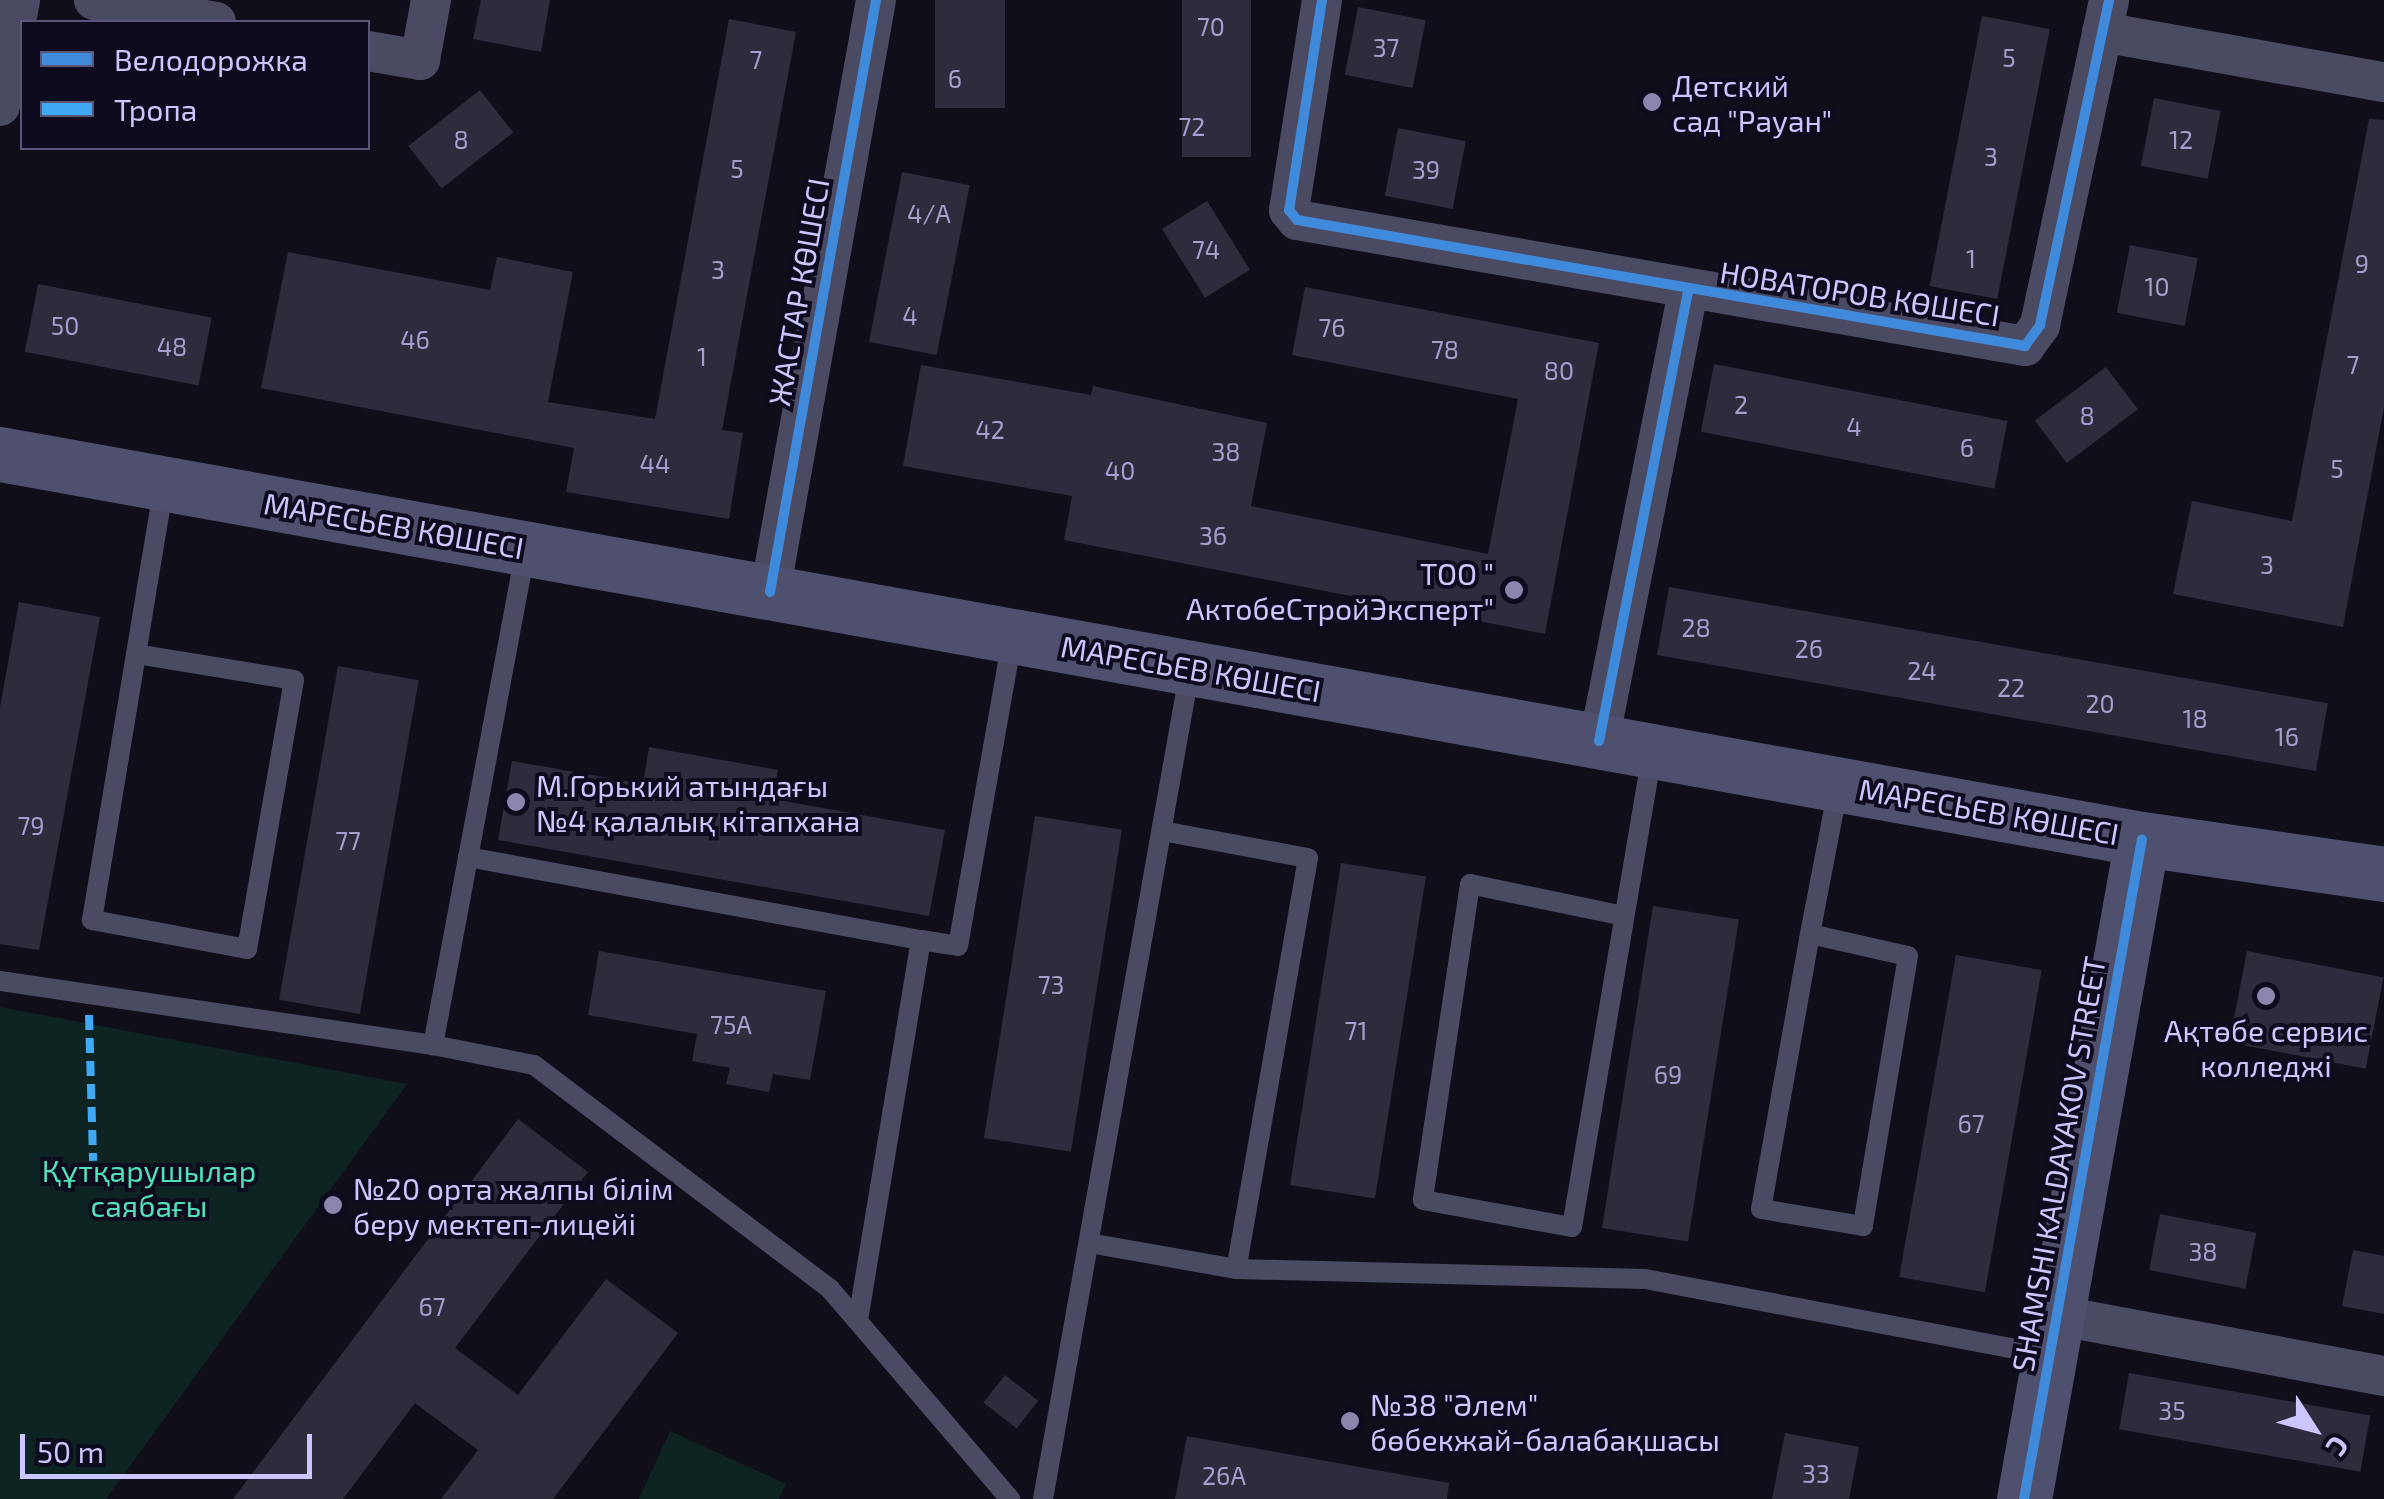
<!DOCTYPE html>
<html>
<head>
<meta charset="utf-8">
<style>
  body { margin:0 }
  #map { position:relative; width:2384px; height:1499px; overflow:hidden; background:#100f19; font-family:"Exo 2",sans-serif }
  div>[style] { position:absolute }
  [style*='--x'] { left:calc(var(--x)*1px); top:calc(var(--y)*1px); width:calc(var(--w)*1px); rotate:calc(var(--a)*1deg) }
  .green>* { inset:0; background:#0e2423 }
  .building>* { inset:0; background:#2e2b3c; transform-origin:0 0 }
  .lane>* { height:20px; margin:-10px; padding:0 10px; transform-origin:10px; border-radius:10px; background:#4a4a62 }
  .street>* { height:40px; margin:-20px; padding:0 20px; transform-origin:20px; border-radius:20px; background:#4a4a62 }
  .secondary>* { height:55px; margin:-27.5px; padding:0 27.5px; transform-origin:27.5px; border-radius:27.5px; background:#4f506d }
  .quiet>* { height:8px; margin-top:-4px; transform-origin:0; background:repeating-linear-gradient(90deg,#3fa9f5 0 15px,transparent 0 23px) }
  .cycleway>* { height:10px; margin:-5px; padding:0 5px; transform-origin:5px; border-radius:5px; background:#408adc }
  .dots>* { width:28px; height:28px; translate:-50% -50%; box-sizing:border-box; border:5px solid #0d0b1d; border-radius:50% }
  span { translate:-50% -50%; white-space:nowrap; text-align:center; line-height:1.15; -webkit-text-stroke:8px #0d0b1d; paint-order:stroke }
  .number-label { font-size:25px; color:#a49fce }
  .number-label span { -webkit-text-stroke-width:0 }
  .poi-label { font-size:30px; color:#cbc6ff }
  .left { translate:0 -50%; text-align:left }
  .right { translate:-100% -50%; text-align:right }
  .street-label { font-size:30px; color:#cbc6ff }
  .park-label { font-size:30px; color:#51e1b8 }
  .legend { position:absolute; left:20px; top:20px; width:350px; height:130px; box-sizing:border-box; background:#0d0b1d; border:2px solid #595677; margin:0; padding:12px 18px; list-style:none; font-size:30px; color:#cbc6ff }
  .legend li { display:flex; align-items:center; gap:20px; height:50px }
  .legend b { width:50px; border:2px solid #595677 }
  .north { position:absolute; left:2264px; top:1379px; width:100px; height:100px; -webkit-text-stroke:8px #0d0b1d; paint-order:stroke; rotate:126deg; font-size:28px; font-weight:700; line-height:40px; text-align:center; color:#cbc6ff }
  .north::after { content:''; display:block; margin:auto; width:35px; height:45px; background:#cbc6ff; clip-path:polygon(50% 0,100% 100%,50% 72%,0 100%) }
  .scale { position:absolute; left:20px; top:1434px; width:292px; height:45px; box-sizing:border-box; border:5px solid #cbc6ff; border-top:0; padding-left:12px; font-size:30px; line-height:35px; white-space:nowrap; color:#cbc6ff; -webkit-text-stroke:8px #0d0b1d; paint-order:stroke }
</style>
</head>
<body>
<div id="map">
  <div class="green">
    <i style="clip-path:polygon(0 1007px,407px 1084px,106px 1499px,0 1499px)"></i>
    <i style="clip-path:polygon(670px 1431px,786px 1484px,779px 1499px,639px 1499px)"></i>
  </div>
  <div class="building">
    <i style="clip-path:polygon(481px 0,550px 0,541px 52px,473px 39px)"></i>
    <i style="left:935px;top:0;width:70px;height:108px"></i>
    <i style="left:1182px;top:0;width:69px;height:157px"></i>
    <i style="left:1358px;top:7px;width:69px;height:69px;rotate:11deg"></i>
    <i style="left:1982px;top:16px;width:69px;height:275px;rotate:11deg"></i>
    <i style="clip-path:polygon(729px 19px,796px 32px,722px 430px,743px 433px,729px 519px,566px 492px,574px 448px,261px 388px,288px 252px,490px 290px,497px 257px,573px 272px,548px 402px,655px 419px)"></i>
    <i style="left:480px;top:90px;width:54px;height:91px;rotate:52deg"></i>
    <i style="left:2154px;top:98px;width:68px;height:69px;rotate:11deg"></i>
    <i style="clip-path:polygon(2369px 119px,2384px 120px,2384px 407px,2343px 627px,2173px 594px,2192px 501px,2292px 521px)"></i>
    <i style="left:1398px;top:128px;width:69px;height:69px;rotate:11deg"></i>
    <i style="left:902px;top:172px;width:69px;height:173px;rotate:11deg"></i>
    <i style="left:1207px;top:201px;width:81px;height:53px;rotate:58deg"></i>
    <i style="left:2130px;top:245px;width:69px;height:69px;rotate:11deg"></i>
    <i style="left:38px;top:284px;width:177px;height:69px;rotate:11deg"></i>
    <i style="clip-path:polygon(1305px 287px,1599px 343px,1545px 634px,1064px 540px,1072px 496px,903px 466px,921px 365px,1091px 395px,1093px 386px,1267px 423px,1251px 506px,1488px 554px,1518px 399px,1292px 355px)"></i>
    <i style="left:1714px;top:364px;width:299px;height:69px;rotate:11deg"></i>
    <i style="left:2106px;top:367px;width:53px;height:89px;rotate:53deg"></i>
    <i style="left:1669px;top:587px;width:669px;height:69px;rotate:10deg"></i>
    <i style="clip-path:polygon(19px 602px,100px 617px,39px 950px,0 944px,0 707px)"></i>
    <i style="left:338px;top:666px;width:82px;height:339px;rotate:10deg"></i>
    <i style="clip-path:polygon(649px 747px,778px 770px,773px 799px,945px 830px,929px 916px,498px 840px,512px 761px,643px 784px)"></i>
    <i style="left:1035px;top:816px;width:88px;height:326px;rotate:9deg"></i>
    <i style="left:1341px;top:863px;width:86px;height:326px;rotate:9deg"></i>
    <i style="left:1653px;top:906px;width:87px;height:326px;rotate:9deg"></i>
    <i style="clip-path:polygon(599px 951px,826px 991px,810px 1080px,773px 1074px,769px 1092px,726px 1084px,730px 1068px,692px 1061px,697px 1034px,588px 1015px)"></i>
    <i style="left:2247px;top:951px;width:139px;height:93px;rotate:11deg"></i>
    <i style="left:1956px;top:955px;width:87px;height:327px;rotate:10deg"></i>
    <i style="clip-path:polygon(518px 1119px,588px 1172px,455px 1348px,518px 1395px,606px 1279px,678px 1333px,553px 1499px,441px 1499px,478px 1450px,415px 1403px,343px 1499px,233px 1499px)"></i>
    <i style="left:2160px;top:1214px;width:98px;height:57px;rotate:11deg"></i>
    <i style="clip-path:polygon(2353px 1250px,2384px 1256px,2384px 1314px,2342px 1306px)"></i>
    <i style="left:2129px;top:1373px;width:245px;height:57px;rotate:10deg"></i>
    <i style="left:1005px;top:1375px;width:42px;height:35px;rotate:38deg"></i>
    <i style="clip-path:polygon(1785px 1433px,1859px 1447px,1849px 1499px,1772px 1499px)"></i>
    <i style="clip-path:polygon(1187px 1436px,1449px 1483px,1447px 1499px,1175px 1499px)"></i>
  </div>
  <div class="lane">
    <i style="--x:525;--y:553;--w:501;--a:100.59"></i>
    <i style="--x:433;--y:1045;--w:103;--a:11.2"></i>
    <i style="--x:534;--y:1065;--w:371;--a:37.1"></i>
    <i style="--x:830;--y:1289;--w:277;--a:49.4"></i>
    <i style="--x:136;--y:654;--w:160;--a:9.3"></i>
    <i style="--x:294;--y:680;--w:273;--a:99.9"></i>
    <i style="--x:247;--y:949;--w:158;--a:-169.4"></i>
    <i style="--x:92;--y:920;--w:331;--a:-80.6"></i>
    <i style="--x:146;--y:593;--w:109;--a:-80.5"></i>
    <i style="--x:1162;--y:831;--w:148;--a:10.5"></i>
    <i style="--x:1308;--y:858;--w:417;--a:99.9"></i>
    <i style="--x:468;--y:857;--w:461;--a:10.4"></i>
    <i style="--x:1624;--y:916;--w:157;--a:-168.3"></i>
    <i style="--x:1470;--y:884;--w:319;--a:98.5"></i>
    <i style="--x:1423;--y:1200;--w:151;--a:10.3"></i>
    <i style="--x:1572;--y:1227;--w:482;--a:-80.4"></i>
    <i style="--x:1810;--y:934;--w:100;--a:12.7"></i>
    <i style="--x:1908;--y:956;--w:274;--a:99.5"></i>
    <i style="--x:1863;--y:1226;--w:103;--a:-170.5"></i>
    <i style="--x:1761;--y:1209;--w:279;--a:-79.9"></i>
    <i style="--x:1810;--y:934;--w:149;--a:-79.1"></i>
    <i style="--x:0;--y:981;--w:438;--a:8.4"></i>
    <i style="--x:1089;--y:1243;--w:149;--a:10"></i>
    <i style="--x:1236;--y:1269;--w:409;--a:1.4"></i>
    <i style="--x:1645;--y:1279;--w:409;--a:10.7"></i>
    <i style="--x:858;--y:1320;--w:385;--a:-80.6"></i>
    <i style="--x:921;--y:940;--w:37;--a:9"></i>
    <i style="--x:958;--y:946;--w:311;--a:-80"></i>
    <i style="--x:1043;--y:1499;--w:843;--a:-79.96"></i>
  </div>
  <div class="street">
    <i style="--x:94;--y:0;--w:124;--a:10.2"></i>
    <i style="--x:1322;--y:0;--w:213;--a:98.9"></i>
    <i style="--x:1289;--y:210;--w:13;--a:51"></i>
    <i style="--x:1297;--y:220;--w:739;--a:9.82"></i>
    <i style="--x:2025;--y:346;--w:26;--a:-54"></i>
    <i style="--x:2040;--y:325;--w:332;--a:-78"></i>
    <i style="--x:2102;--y:32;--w:286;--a:10.1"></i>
    <i style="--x:368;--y:51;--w:53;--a:9.8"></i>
    <i style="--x:420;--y:60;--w:61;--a:-79.6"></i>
    <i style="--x:0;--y:106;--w:108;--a:-79.3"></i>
    <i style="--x:770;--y:592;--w:601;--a:-79.85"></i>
    <i style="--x:1599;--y:741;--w:460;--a:-78.8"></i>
    <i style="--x:2055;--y:1315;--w:335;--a:10.5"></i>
  </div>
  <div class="secondary">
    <i style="--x:0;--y:454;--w:2176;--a:10.19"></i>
    <i style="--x:2142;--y:839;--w:245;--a:8.2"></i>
    <i style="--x:2024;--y:1499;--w:670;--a:-79.86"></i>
  </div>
  <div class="quiet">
    <i style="--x:89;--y:1015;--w:146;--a:88.4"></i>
  </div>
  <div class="cycleway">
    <i style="--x:1322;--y:0;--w:213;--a:98.9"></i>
    <i style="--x:1289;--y:210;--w:13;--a:51"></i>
    <i style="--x:1297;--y:220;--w:739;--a:9.82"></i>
    <i style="--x:2025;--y:346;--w:26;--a:-54"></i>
    <i style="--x:2040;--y:325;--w:332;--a:-78"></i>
    <i style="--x:770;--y:592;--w:601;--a:-79.85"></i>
    <i style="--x:1599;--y:741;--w:460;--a:-78.8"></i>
    <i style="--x:2024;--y:1499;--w:670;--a:-79.86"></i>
  </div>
  <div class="dots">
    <i style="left:1652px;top:102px;background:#8a86ae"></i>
    <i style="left:1514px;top:590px;background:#8a86ae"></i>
    <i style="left:516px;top:802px;background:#8a86ae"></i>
    <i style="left:2266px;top:996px;background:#8a86ae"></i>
    <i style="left:333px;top:1205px;background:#8a86ae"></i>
    <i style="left:1350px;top:1421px;background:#8a86ae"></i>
  </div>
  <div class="number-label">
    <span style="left:1211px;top:26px">70</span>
    <span style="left:1386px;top:47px">37</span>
    <span style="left:2009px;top:57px">5</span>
    <span style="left:756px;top:59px">7</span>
    <span style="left:955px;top:78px">6</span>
    <span style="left:1192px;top:126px">72</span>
    <span style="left:461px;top:139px">8</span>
    <span style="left:2181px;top:139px">12</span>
    <span style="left:1991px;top:156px">3</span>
    <span style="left:737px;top:168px">5</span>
    <span style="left:1426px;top:169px">39</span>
    <span style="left:929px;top:213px">4/А</span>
    <span style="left:1206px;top:249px">74</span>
    <span style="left:1971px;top:258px">1</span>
    <span style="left:2362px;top:263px">9</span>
    <span style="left:718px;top:269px">3</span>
    <span style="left:2157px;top:286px">10</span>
    <span style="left:910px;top:315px">4</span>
    <span style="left:65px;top:325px">50</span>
    <span style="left:1332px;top:327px">76</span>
    <span style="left:415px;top:339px">46</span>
    <span style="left:172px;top:346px">48</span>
    <span style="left:1445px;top:349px">78</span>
    <span style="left:702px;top:356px">1</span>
    <span style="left:2353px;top:364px">7</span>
    <span style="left:1559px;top:370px">80</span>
    <span style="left:1741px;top:404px">2</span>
    <span style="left:2087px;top:415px">8</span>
    <span style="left:1854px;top:426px">4</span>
    <span style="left:990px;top:429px">42</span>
    <span style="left:1967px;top:447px">6</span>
    <span style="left:1226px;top:451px">38</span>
    <span style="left:655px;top:463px">44</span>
    <span style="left:2337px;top:468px">5</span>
    <span style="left:1120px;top:470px">40</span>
    <span style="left:1213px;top:535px">36</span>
    <span style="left:2267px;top:564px">3</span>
    <span style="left:1696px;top:627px">28</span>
    <span style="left:1809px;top:648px">26</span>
    <span style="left:1922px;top:670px">24</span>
    <span style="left:2011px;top:687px">22</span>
    <span style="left:2100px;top:703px">20</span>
    <span style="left:2195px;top:718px">18</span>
    <span style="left:2287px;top:736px">16</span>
    <span style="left:31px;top:825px">79</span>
    <span style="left:348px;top:840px">77</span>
    <span style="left:1051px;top:984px">73</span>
    <span style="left:731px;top:1024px">75А</span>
    <span style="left:1356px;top:1030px">71</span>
    <span style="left:1668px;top:1074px">69</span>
    <span style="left:1971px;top:1123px">67</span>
    <span style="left:2203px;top:1251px">38</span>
    <span style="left:432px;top:1306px">67</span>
    <span style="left:2172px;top:1410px">35</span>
    <span style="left:1816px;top:1473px">33</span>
    <span style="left:1224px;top:1475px">26А</span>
  </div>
  <div class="poi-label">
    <span class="left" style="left:1672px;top:102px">Детский<br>сад "Рауан"</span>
    <span class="right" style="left:1494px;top:590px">ТОО "<br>АктобеСтройЭксперт"</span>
    <span class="left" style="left:536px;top:802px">М.Горький атындағы<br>№4 қалалық кітапхана</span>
    <span style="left:2266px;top:1047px">Ақтөбе сервис<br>колледжі</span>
    <span class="left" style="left:353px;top:1205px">№20 орта жалпы білім<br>беру мектеп-лицейі</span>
    <span class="left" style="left:1370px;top:1421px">№38 "Әлем"<br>бөбекжай-балабақшасы</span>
  </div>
  <div class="street-label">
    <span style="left:798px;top:292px;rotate:-80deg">ЖАСТАР КӨШЕСІ</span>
    <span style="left:1860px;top:293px;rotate:9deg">НОВАТОРОВ КӨШЕСІ</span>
    <span style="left:394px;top:525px;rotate:10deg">МАРЕСЬЕВ КӨШЕСІ</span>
    <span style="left:1191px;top:668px;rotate:10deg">МАРЕСЬЕВ КӨШЕСІ</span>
    <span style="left:1989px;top:811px;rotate:10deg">МАРЕСЬЕВ КӨШЕСІ</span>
    <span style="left:2058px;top:1164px;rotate:-80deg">SHAMSHI KALDAYAKOV STREET</span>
  </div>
  <div class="park-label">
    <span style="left:149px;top:1187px">Құтқарушылар<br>саябағы</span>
  </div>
  <ul class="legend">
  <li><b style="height:12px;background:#408adc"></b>Велодорожка</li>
  <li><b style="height:12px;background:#3fa9f5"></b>Тропа</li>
  </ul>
  <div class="north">С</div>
  <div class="scale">50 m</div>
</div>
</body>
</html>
